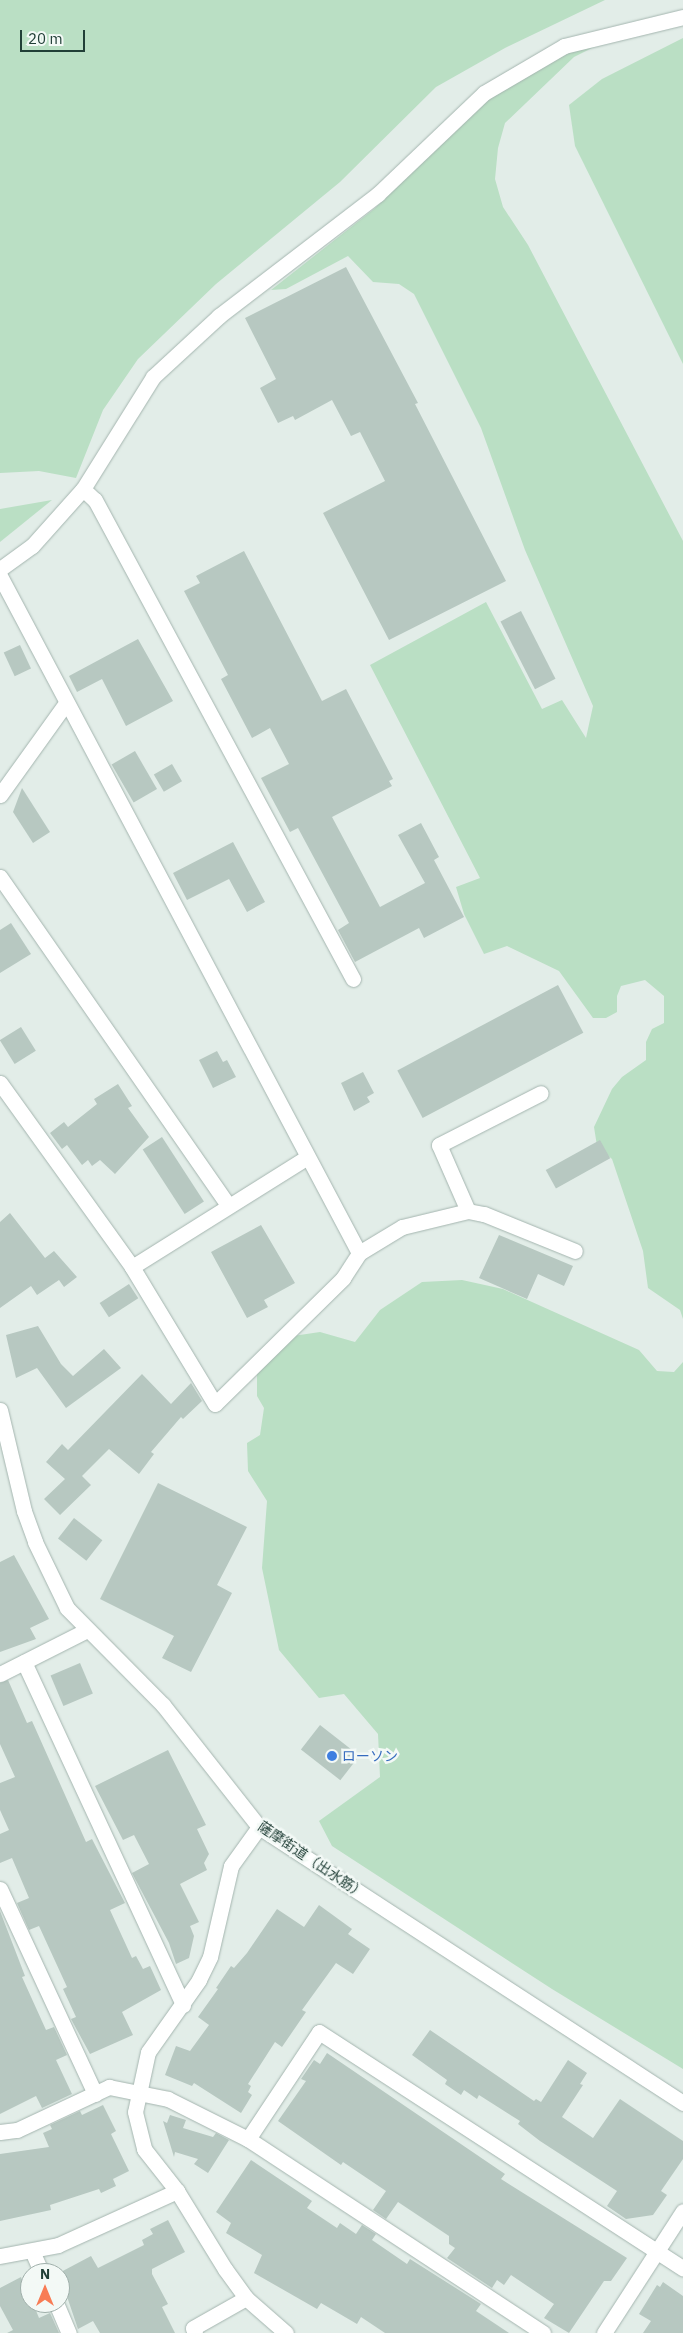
<!DOCTYPE html>
<html>
<head>
<meta charset="utf-8">
<style>
  body { margin:0 }
  #map { position:relative; width:683px; height:2333px; overflow:hidden; background:#e2ede8; font-family:"IBM Plex Sans","Noto Sans JP",sans-serif }
  div>[style] { position:absolute }
  [style*='--x'] { left:calc(var(--x)*1px); top:calc(var(--y)*1px); width:calc(var(--w)*1px); rotate:calc(var(--a)*1deg) }
  .green>* { inset:0; background:#badfc4 }
  .building>* { inset:0; background:#b7c8c1; transform-origin:0 0 }
  .roads { filter:drop-shadow(0 0 1px #a4b5af) drop-shadow(0 0 1px #a4b5af) }
  .street>* { height:15px; margin:-7.5px; padding:0 7.5px; transform-origin:7.5px; border-radius:7.5px; background:#fff }
  .secondary>* { height:15px; margin:-7.5px; padding:0 7.5px; transform-origin:7.5px; border-radius:7.5px; background:#fff }
  .dots>* { width:14px; height:14px; translate:-50% -50%; box-sizing:border-box; border:2px solid #f3f9f6; border-radius:50% }
  span { translate:-50% -50%; white-space:nowrap; text-align:center; line-height:1.15; -webkit-text-stroke:5px #f3f9f6; paint-order:stroke }
  .shop-label { font-size:14px; color:#366cbe }
  .left { translate:0 -50%; text-align:left }
  .street-label { font-size:14px; color:#213f37 }
  .north { position:absolute; left:20px; top:2263px; width:50px; height:50px; box-sizing:border-box; background:#f3f9f6; border:1px solid #9fafaa; border-radius:50%; rotate:0deg; font-size:14px; font-weight:700; line-height:20px; text-align:center; color:#213f37 }
  .north::after { content:''; display:block; margin:auto; width:18px; height:22px; background:#f87c55; clip-path:polygon(50% 0,100% 100%,50% 72%,0 100%) }
  .scale { position:absolute; left:20px; top:30px; width:65px; height:22px; box-sizing:border-box; border:2px solid #213f37; border-top:0; padding-left:6px; font-size:15px; line-height:18px; white-space:nowrap; color:#213f37; -webkit-text-stroke:4px #f3f9f6; paint-order:stroke }
</style>
</head>
<body>
<div id="map">
  <div class="green">
    <i style="clip-path:polygon(0 0,605px 0,505px 48px,436px 87px,340px 182px,216px 284px,138px 359px,103px 410px,76px 478px,39px 471px,0 473px)"></i>
    <i style="clip-path:polygon(683px 38px,683px 364px,575px 146px,569px 105px,602px 79px)"></i>
    <i style="clip-path:polygon(606px 41px,574px 57px,505px 123px,498px 148px,495px 179px,503px 207px,528px 245px,683px 541px,683px 1319px,680px 1310px,648px 1288px,643px 1251px,612px 1159px,597px 1146px,594px 1127px,612px 1089px,622px 1077px,646px 1060px,646px 1042px,652px 1029px,664px 1023px,664px 996px,645px 980px,621px 986px,617px 996px,617px 1012px,606px 1018px,593px 1018px,559px 971px,507px 946px,484px 954px,464px 914px,456px 887px,480px 878px,370px 665px,486px 602px,542px 709px,562px 700px,586px 738px,593px 706px,525px 550px,481px 428px,414px 294px,399px 284px,373px 282px,348px 256px,286px 289px,271px 290px,374px 209px,492px 93px,558px 55px)"></i>
    <i style="clip-path:polygon(52px 500px,0 542px,0 509px)"></i>
    <i style="clip-path:polygon(462px 1280px,503px 1289px,639px 1350px,657px 1371px,674px 1372px,683px 1362px,683px 2069px,552px 1989px,332px 1846px,319px 1821px,380px 1777px,378px 1734px,344px 1694px,319px 1698px,279px 1650px,262px 1568px,267px 1501px,248px 1471px,247px 1443px,260px 1435px,264px 1408px,257px 1396px,257px 1372px,293px 1336px,320px 1332px,355px 1342px,380px 1310px,422px 1282px)"></i>
  </div>
  <div class="building">
    <i style="clip-path:polygon(346px 267px,418px 403px,415px 404px,506px 581px,389px 640px,323px 513px,385px 481px,360px 432px,351px 436px,332px 400px,295px 420px,293px 416px,278px 423px,260px 388px,276px 379px,245px 318px)"></i>
    <i style="clip-path:polygon(244px 551px,322px 701px,346px 689px,393px 779px,389px 781px,392px 786px,332px 817px,380px 907px,425px 883px,398px 835px,421px 823px,439px 857px,434px 860px,464px 917px,424px 938px,419px 928px,355px 962px,338px 930px,349px 923px,298px 828px,290px 832px,261px 778px,289px 764px,270px 728px,252px 738px,221px 679px,228px 675px,184px 591px,200px 583px,196px 576px)"></i>
    <i style="left:521px;top:611px;width:76px;height:23px;rotate:63deg"></i>
    <i style="clip-path:polygon(138px 639px,173px 701px,126px 726px,102px 679px,77px 692px,69px 676px)"></i>
    <i style="left:20px;top:645px;width:26px;height:18px;rotate:65deg"></i>
    <i style="left:135px;top:751px;width:44px;height:27px;rotate:60deg"></i>
    <i style="left:172px;top:764px;width:20px;height:21px;rotate:60deg"></i>
    <i style="clip-path:polygon(22px 788px,50px 832px,33px 843px,13px 812px)"></i>
    <i style="clip-path:polygon(233px 842px,265px 902px,247px 912px,229px 879px,187px 900px,173px 873px)"></i>
    <i style="clip-path:polygon(11px 923px,31px 954px,0 973px,0 930px)"></i>
    <i style="left:558px;top:985px;width:54px;height:182px;rotate:62deg"></i>
    <i style="left:21px;top:1027px;width:28px;height:25px;rotate:58deg"></i>
    <i style="clip-path:polygon(217px 1051px,223px 1062px,227px 1060px,236px 1077px,213px 1088px,199px 1060px)"></i>
    <i style="clip-path:polygon(363px 1072px,374px 1093px,367px 1097px,370px 1102px,354px 1111px,341px 1083px)"></i>
    <i style="clip-path:polygon(118px 1084px,132px 1106px,128px 1108px,149px 1137px,115px 1174px,100px 1160px,92px 1166px,88px 1160px,82px 1165px,67px 1145px,62px 1149px,50px 1133px,64px 1122px,68px 1127px,97px 1104px,94px 1099px)"></i>
    <i style="left:162px;top:1137px;width:77px;height:23px;rotate:57deg"></i>
    <i style="left:600px;top:1140px;width:21px;height:62px;rotate:61deg"></i>
    <i style="clip-path:polygon(10px 1213px,45px 1258px,54px 1251px,77px 1277px,64px 1287px,59px 1280px,37px 1295px,31px 1286px,0 1308px,0 1222px)"></i>
    <i style="clip-path:polygon(261px 1225px,295px 1283px,264px 1300px,268px 1307px,247px 1318px,211px 1252px)"></i>
    <i style="clip-path:polygon(499px 1235px,573px 1266px,564px 1286px,538px 1274px,527px 1299px,479px 1278px)"></i>
    <i style="left:129px;top:1284px;width:17px;height:35px;rotate:57deg"></i>
    <i style="clip-path:polygon(38px 1326px,61px 1364px,73px 1376px,104px 1349px,121px 1368px,66px 1408px,37px 1368px,16px 1378px,6px 1335px)"></i>
    <i style="clip-path:polygon(142px 1374px,171px 1404px,191px 1383px,202px 1401px,183px 1419px,181px 1417px,151px 1452px,154px 1454px,139px 1474px,109px 1449px,82px 1476px,91px 1485px,60px 1515px,44px 1499px,65px 1479px,46px 1462px,62px 1444px,68px 1450px)"></i>
    <i style="clip-path:polygon(158px 1483px,247px 1527px,217px 1585px,232px 1593px,191px 1672px,162px 1658px,174px 1636px,100px 1599px)"></i>
    <i style="left:74px;top:1518px;width:36px;height:26px;rotate:38deg"></i>
    <i style="clip-path:polygon(14px 1555px,49px 1619px,30px 1628px,36px 1639px,0 1652px,0 1562px)"></i>
    <i style="left:80px;top:1663px;width:33px;height:32px;rotate:67deg"></i>
    <i style="clip-path:polygon(8px 1680px,27px 1723px,32px 1721px,86px 1842px,92px 1839px,125px 1903px,110px 1910px,132px 1958px,136px 1956px,143px 1969px,150px 1966px,161px 1990px,122px 2012px,133px 2035px,90px 2054px,71px 2019px,76px 2017px,63px 1989px,67px 1987px,39px 1926px,29px 1930px,17px 1903px,29px 1898px,12px 1858px,0 1863px,0 1834px,9px 1830px,0 1810px,0 1783px,15px 1777px,0 1744px,0 1683px)"></i>
    <i style="left:320px;top:1725px;width:50px;height:31px;rotate:38deg"></i>
    <i style="clip-path:polygon(168px 1750px,206px 1825px,197px 1829px,209px 1854px,204px 1863px,207px 1870px,180px 1884px,199px 1922px,190px 1926px,194px 1936px,189px 1958px,176px 1964px,169px 1943px,132px 1873px,149px 1864px,134px 1835px,123px 1840px,95px 1786px)"></i>
    <i style="clip-path:polygon(319px 1905px,352px 1929px,348px 1934px,370px 1949px,353px 1974px,336px 1963px,302px 2010px,306px 2012px,282px 2047px,275px 2042px,248px 2084px,251px 2086px,248px 2092px,252px 2095px,241px 2113px,194px 2083px,192px 2086px,165px 2075px,176px 2046px,190px 2051px,209px 2025px,198px 2017px,218px 1989px,216px 1988px,231px 1966px,234px 1968px,247px 1953px,277px 1909px,304px 1927px)"></i>
    <i style="clip-path:polygon(0 1911px,25px 1976px,22px 1977px,46px 2030px,54px 2027px,67px 2055px,56px 2060px,72px 2094px,42px 2108px,36px 2096px,0 2114px)"></i>
    <i style="clip-path:polygon(430px 2030px,534px 2101px,536px 2099px,541px 2102px,568px 2060px,587px 2073px,580px 2084px,583px 2085px,562px 2117px,593px 2138px,620px 2099px,683px 2141px,683px 2159px,661px 2191px,667px 2195px,653px 2215px,626px 2219px,607px 2206px,617px 2191px,540px 2141px,518px 2124px,520px 2121px,479px 2095px,477px 2099px,464px 2090px,461px 2095px,445px 2084px,447px 2080px,412px 2055px)"></i>
    <i style="clip-path:polygon(327px 2053px,505px 2174px,501px 2179px,627px 2258px,611px 2281px,604px 2281px,569px 2333px,544px 2318px,554px 2304px,511px 2275px,504px 2285px,497px 2280px,492px 2288px,447px 2258px,455px 2248px,449px 2244px,449px 2236px,398px 2202px,386px 2219px,373px 2210px,386px 2191px,343px 2162px,341px 2165px,278px 2121px,306px 2081px,301px 2079px,314px 2060px,320px 2064px)"></i>
    <i style="clip-path:polygon(103px 2105px,116px 2131px,111px 2134px,129px 2171px,113px 2179px,116px 2186px,101px 2193px,99px 2189px,50px 2205px,51px 2210px,0 2221px,0 2154px,49px 2147px,43px 2133px,52px 2129px,50px 2125px,80px 2111px,82px 2115px)"></i>
    <i style="clip-path:polygon(170px 2115px,186px 2120px,183px 2128px,213px 2137px,216px 2133px,229px 2140px,208px 2173px,194px 2164px,198px 2159px,175px 2152px,174px 2157px,163px 2121px,167px 2123px)"></i>
    <i style="clip-path:polygon(251px 2160px,312px 2201px,307px 2208px,337px 2228px,340px 2223px,356px 2234px,362px 2225px,376px 2234px,372px 2240px,407px 2264px,410px 2259px,481px 2304px,476px 2311px,509px 2333px,385px 2333px,361px 2317px,357px 2324px,321px 2303px,317px 2309px,254px 2273px,262px 2255px,226px 2233px,231px 2223px,216px 2212px)"></i>
    <i style="clip-path:polygon(168px 2220px,185px 2252px,152px 2269px,152px 2274px,168px 2304px,162px 2307px,175px 2333px,100px 2333px,93px 2321px,78px 2329px,59px 2273px,91px 2256px,98px 2268px,144px 2245px,142px 2240px,153px 2234px,150px 2229px)"></i>
    <i style="clip-path:polygon(21px 2277px,30px 2303px,33px 2303px,39px 2318px,50px 2313px,59px 2333px,7px 2333px,13px 2330px,0 2306px,0 2288px)"></i>
    <i style="clip-path:polygon(663px 2282px,683px 2296px,683px 2333px,643px 2333px,651px 2321px,639px 2314px,657px 2285px,660px 2287px)"></i>
  </div>
  <div class="roads">
    <div class="street">
      <i style="--x:83;--y:489;--w:16;--a:43"></i>
      <i style="--x:95;--y:500;--w:544;--a:61.69"></i>
      <i style="--x:0;--y:576;--w:766;--a:62.06"></i>
      <i style="--x:0;--y:795;--w:113;--a:-54.3"></i>
      <i style="--x:0;--y:877;--w:399;--a:55.2"></i>
      <i style="--x:0;--y:1083;--w:226;--a:54.3"></i>
      <i style="--x:132;--y:1267;--w:160;--a:58.8"></i>
      <i style="--x:215;--y:1404;--w:180;--a:-44.5"></i>
      <i style="--x:343;--y:1278;--w:30;--a:-57"></i>
      <i style="--x:359;--y:1253;--w:50;--a:-31.2"></i>
      <i style="--x:402;--y:1227;--w:68;--a:-13.6"></i>
      <i style="--x:468;--y:1211;--w:16;--a:11"></i>
      <i style="--x:484;--y:1214;--w:98;--a:22.1"></i>
      <i style="--x:468;--y:1211;--w:72;--a:-113.7"></i>
      <i style="--x:439;--y:1145;--w:114;--a:-27"></i>
      <i style="--x:132;--y:1267;--w:205;--a:-32.1"></i>
      <i style="--x:24;--y:1662;--w:378;--a:65.1"></i>
      <i style="--x:0;--y:1674;--w:97;--a:-26.8"></i>
      <i style="--x:0;--y:1889;--w:226;--a:65.1"></i>
      <i style="--x:0;--y:2132;--w:17;--a:-7"></i>
      <i style="--x:17;--y:2130;--w:102;--a:-25.1"></i>
      <i style="--x:109;--y:2087;--w:60;--a:11.5"></i>
      <i style="--x:168;--y:2099;--w:89;--a:26.6"></i>
      <i style="--x:248;--y:2139;--w:353;--a:33.3"></i>
      <i style="--x:248;--y:2139;--w:128;--a:-56.4"></i>
      <i style="--x:319;--y:2032;--w:434;--a:33"></i>
      <i style="--x:32;--y:2251;--w:24;--a:66"></i>
      <i style="--x:56;--y:2303;--w:33;--a:67"></i>
      <i style="--x:195;--y:2333;--w:5;--a:-112"></i>
      <i style="--x:193;--y:2328;--w:61;--a:-29.5"></i>
    </div>
    <div class="secondary">
      <i style="--x:0;--y:569;--w:39;--a:-36"></i>
      <i style="--x:32;--y:546;--w:76;--a:-48.2"></i>
      <i style="--x:83;--y:489;--w:132;--a:-58"></i>
      <i style="--x:153;--y:377;--w:90;--a:-42.7"></i>
      <i style="--x:219;--y:316;--w:200;--a:-37.5"></i>
      <i style="--x:378;--y:194;--w:146;--a:-43.6"></i>
      <i style="--x:484;--y:93;--w:93;--a:-30.4"></i>
      <i style="--x:564;--y:46;--w:122;--a:-13.7"></i>
      <i style="--x:0;--y:1410;--w:104;--a:76.6"></i>
      <i style="--x:24;--y:1511;--w:33;--a:70"></i>
      <i style="--x:35;--y:1542;--w:73;--a:64.1"></i>
      <i style="--x:67;--y:1608;--w:136;--a:45.3"></i>
      <i style="--x:163;--y:1705;--w:155;--a:51.8"></i>
      <i style="--x:259;--y:1827;--w:506;--a:33.06"></i>
      <i style="--x:259;--y:1827;--w:48;--a:125.7"></i>
      <i style="--x:231;--y:1866;--w:93;--a:103"></i>
      <i style="--x:210;--y:1957;--w:25;--a:116"></i>
      <i style="--x:199;--y:1980;--w:88;--a:125.3"></i>
      <i style="--x:148;--y:2052;--w:61;--a:102.2"></i>
      <i style="--x:135;--y:2112;--w:38;--a:76"></i>
      <i style="--x:144;--y:2149;--w:53;--a:51.8"></i>
      <i style="--x:177;--y:2191;--w:92;--a:58.4"></i>
      <i style="--x:225;--y:2269;--w:36;--a:54"></i>
      <i style="--x:246;--y:2298;--w:53;--a:41.2"></i>
      <i style="--x:0;--y:2256;--w:59;--a:-10.7"></i>
      <i style="--x:58;--y:2245;--w:131;--a:-24.4"></i>
      <i style="--x:604;--y:2333;--w:145;--a:-57.1"></i>
    </div>
  </div>
  <div class="dots">
    <i style="left:332px;top:1756px;background:#3f7fe0"></i>
  </div>
  <div class="shop-label">
    <span class="left" style="left:342px;top:1756px">ローソン</span>
  </div>
  <div class="street-label">
    <span style="left:312px;top:1860px;rotate:34deg">薩摩街道（出水筋）</span>
  </div>
  <div class="north">N</div>
  <div class="scale">20 m</div>
</div>
</body>
</html>
